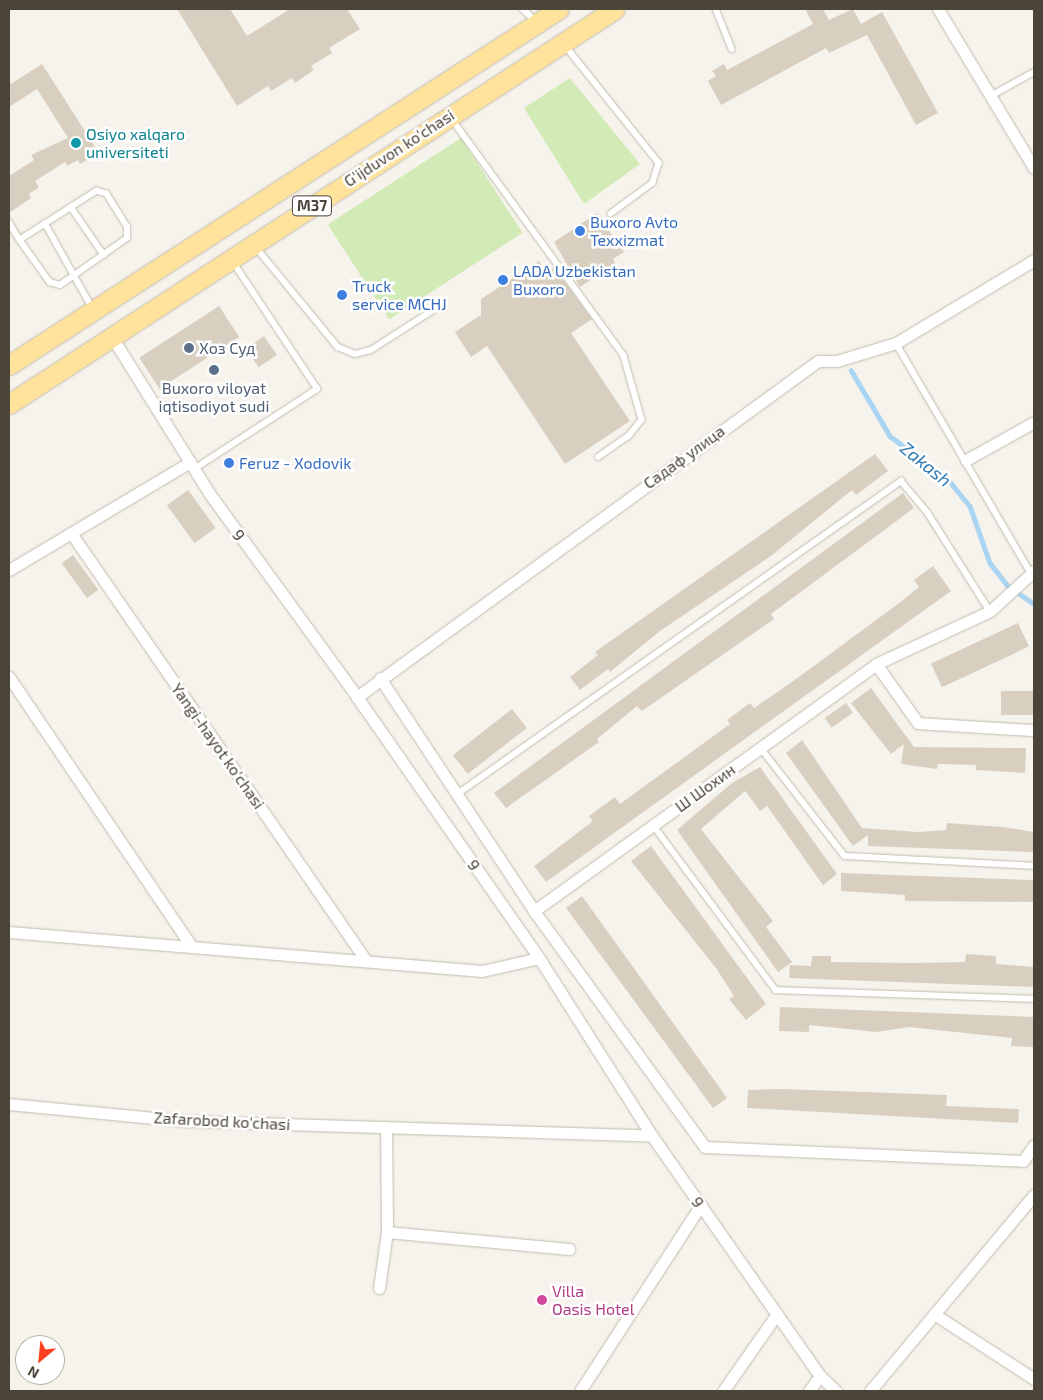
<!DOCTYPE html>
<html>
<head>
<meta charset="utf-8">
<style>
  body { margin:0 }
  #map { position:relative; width:1043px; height:1400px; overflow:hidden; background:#f6f3ec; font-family:"Exo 2",sans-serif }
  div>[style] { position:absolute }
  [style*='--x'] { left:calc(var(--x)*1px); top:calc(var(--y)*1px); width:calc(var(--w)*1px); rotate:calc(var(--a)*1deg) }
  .green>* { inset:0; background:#d2eab5; transform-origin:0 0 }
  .stream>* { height:4.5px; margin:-2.25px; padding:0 2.25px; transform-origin:2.25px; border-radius:2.25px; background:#a9d4f2 }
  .building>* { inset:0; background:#d8cfc1; transform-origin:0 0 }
  .roads { filter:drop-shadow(0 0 1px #c2bbae) drop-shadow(0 0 1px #c2bbae) }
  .lane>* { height:5.5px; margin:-2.75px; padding:0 2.75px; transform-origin:2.75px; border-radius:2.75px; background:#fff }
  .street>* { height:11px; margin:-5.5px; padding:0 5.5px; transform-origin:5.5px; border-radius:5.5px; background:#fff }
  .primary>* { height:19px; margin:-9.5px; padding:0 9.5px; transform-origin:9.5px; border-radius:9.5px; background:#ffe39c }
  .dots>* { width:14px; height:14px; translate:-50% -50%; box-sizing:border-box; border:2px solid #fff; border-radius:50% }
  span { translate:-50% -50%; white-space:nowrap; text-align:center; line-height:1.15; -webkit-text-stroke:5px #fff; paint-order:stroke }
  .shield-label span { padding:1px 4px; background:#fff; border:1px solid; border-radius:4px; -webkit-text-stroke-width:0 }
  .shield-label { font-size:15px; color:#4b4439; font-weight:700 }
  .culture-label { font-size:16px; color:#0d838f }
  .left { translate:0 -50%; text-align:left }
  .street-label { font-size:16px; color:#4b4439 }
  .shop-label { font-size:16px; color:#366cbe }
  .service-label { font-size:16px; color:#4e5e75 }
  .hotel-label { font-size:16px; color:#b23c85 }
  .water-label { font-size:18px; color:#2e7ab2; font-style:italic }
  .frame { position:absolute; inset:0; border:10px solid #4b4439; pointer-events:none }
  .north { position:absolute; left:15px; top:1335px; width:50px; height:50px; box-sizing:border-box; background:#fff; border:1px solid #b7b4b0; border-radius:50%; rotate:208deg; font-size:14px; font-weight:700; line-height:20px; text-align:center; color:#4b4439 }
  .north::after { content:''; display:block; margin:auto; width:18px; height:22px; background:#fc3f1d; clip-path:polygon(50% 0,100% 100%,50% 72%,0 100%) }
</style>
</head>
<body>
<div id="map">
  <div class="green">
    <i style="clip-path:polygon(570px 78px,640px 164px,584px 204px,524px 108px)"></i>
    <i style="left:461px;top:138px;width:113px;height:159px;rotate:57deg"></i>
  </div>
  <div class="stream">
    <i style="--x:851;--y:370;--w:77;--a:59.4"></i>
    <i style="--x:890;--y:436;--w:71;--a:36.4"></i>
    <i style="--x:947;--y:478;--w:36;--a:51"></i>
    <i style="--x:970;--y:506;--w:60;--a:70.7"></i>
    <i style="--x:990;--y:563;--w:28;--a:52"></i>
    <i style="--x:1007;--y:585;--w:33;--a:35"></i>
  </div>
  <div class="building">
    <i style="clip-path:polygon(177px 9px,230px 9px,247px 36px,290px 9px,347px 9px,360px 29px,329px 48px,332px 53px,311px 66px,314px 70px,295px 83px,292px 78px,271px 91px,268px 86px,237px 106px)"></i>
    <i style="clip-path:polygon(805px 9px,823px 9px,829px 20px,853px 9px,861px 24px,882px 12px,938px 113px,916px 125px,867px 35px,829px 53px,826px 48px,721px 105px,708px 81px,716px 76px,712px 71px,724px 64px,727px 70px,813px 24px)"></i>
    <i style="clip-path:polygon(42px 64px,99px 153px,80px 164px,78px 160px,67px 166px,65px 162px,35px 181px,39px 187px,29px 194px,31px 198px,9px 213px,9px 176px,34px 160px,31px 155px,68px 138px,37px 89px,9px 107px,9px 85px)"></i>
    <i style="clip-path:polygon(597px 213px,624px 252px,613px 259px,615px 263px,580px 287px,554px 242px)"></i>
    <i style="clip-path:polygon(539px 261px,547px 272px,554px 267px,592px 319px,571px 333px,630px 421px,565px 464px,487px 346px,471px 357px,455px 332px,481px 315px,481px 299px)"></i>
    <i style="left:219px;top:306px;width:37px;height:95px;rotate:57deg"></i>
    <i style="left:264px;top:336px;width:23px;height:22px;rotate:56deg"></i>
    <i style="clip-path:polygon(875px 454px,888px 471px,856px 495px,852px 490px,771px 556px,660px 631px,610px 672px,608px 669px,580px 690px,570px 677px,598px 655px,595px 652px)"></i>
    <i style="left:188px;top:490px;width:47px;height:26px;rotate:54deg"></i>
    <i style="clip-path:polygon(903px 493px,914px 508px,771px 614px,774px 619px,642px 711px,637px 706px,597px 739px,599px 742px,506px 808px,494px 793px)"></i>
    <i style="left:73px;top:555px;width:43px;height:14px;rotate:54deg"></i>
    <i style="clip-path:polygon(933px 566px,951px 591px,546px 882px,534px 866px,593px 821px,589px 816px,615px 797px,620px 804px,730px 724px,727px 720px,750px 703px,754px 708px,792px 682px,902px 601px,919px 587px,914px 580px)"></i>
    <i style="left:1018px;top:623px;width:26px;height:96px;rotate:65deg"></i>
    <i style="clip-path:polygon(871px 688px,914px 747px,1026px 748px,1025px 773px,976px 770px,976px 765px,938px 764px,937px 769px,901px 764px,904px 744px,891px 754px,851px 703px)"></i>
    <i style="left:1001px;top:691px;width:33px;height:24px"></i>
    <i style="left:846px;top:703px;width:12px;height:26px;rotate:55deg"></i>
    <i style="left:512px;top:709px;width:24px;height:75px;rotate:52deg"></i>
    <i style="clip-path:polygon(802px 740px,862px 828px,918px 832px,946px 830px,947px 823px,1003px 827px,1034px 832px,1033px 852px,868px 846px,868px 835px,853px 846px,786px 753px)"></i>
    <i style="clip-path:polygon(760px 767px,837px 874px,823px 885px,767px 806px,760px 811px,745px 791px,701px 829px,773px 921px,766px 927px,792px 962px,778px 972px,677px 830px,732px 783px)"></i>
    <i style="clip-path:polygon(651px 846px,766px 1004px,746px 1020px,729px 999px,734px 996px,716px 968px,631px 861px)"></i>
    <i style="clip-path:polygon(841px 873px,1033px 880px,1033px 902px,905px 901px,905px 895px,841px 891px)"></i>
    <i style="clip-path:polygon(582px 896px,727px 1098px,713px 1108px,566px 908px)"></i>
    <i style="clip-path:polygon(966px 954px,996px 956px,996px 964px,1034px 967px,1034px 987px,789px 978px,790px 965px,811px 966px,812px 956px,831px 956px,831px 962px,914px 963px,965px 962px)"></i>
    <i style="clip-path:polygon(780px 1007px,1034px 1017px,1034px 1047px,1011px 1046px,1012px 1038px,909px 1027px,877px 1032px,809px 1025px,809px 1032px,779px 1031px)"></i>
    <i style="clip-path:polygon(782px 1089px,947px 1095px,946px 1106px,1019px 1109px,1018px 1123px,747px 1108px,748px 1090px)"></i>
  </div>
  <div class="roads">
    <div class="lane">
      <i style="--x:523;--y:9;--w:18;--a:43"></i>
      <i style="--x:716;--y:9;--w:43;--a:68.2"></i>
      <i style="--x:564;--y:44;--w:152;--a:51.4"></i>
      <i style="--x:659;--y:163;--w:21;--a:107"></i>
      <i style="--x:653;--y:183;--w:52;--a:143.6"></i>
      <i style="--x:991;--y:96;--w:49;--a:-29.2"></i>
      <i style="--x:452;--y:119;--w:293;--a:54"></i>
      <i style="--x:624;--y:356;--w:66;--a:74.3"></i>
      <i style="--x:642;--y:420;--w:21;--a:129"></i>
      <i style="--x:629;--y:436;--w:37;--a:145"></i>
      <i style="--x:71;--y:207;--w:58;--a:55.5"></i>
      <i style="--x:9;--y:222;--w:21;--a:59"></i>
      <i style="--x:20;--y:240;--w:52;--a:54.5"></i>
      <i style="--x:50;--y:282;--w:10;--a:17"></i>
      <i style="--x:60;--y:285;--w:82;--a:-35"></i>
      <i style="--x:127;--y:238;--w:11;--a:-90"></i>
      <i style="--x:127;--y:227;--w:39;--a:-122"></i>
      <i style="--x:106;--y:194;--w:9;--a:-162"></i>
      <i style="--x:97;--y:191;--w:91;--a:147.5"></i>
      <i style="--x:45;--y:223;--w:96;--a:60.8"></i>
      <i style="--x:255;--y:246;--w:131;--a:50.6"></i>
      <i style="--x:338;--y:347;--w:18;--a:22"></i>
      <i style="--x:355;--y:354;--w:16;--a:-14"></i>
      <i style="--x:371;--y:350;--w:80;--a:-32.7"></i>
      <i style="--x:896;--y:343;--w:267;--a:59.6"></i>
      <i style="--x:194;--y:469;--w:147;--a:-33"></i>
      <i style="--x:317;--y:389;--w:154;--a:-123.6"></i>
      <i style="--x:760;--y:747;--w:138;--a:52.1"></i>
      <i style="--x:845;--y:856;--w:189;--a:3"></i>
      <i style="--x:456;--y:795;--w:545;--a:-35.21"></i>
      <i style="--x:901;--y:481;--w:42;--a:49.8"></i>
      <i style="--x:928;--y:513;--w:116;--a:57.7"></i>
      <i style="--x:654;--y:826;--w:204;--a:53.4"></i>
      <i style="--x:776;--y:990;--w:258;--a:2"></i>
    </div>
    <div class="street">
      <i style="--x:938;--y:9;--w:186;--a:58.9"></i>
      <i style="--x:112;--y:337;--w:184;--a:58.1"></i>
      <i style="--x:209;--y:493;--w:252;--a:54"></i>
      <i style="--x:357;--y:697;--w:318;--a:55.1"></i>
      <i style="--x:539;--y:958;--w:211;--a:57.6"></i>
      <i style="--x:652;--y:1136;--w:293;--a:55"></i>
      <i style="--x:820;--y:1376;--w:22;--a:43"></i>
      <i style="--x:966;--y:460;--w:78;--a:-29.2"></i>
      <i style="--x:71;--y:533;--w:518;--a:55.39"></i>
      <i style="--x:9;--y:570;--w:211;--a:-30.8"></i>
      <i style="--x:876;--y:664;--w:72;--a:54.6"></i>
      <i style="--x:918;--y:723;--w:116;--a:3.5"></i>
      <i style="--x:9;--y:677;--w:326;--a:55.9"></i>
      <i style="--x:380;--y:678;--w:279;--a:56.5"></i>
      <i style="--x:534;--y:911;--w:291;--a:54.1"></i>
      <i style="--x:705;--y:1147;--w:318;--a:2.5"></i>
      <i style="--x:1023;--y:1161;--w:19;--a:-55"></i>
      <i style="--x:357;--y:697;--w:570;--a:-36.09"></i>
      <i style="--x:818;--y:361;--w:19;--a:0"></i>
      <i style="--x:837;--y:361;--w:62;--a:-17"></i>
      <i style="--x:896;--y:343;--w:161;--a:-31"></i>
      <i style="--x:534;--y:911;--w:422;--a:-35.8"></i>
      <i style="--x:876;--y:664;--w:126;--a:-24.9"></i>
      <i style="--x:990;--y:611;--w:59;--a:-42.3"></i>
      <i style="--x:9;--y:932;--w:475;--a:4.7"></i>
      <i style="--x:482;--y:971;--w:58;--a:-12.8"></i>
      <i style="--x:9;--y:1104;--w:179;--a:5.5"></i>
      <i style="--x:187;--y:1121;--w:465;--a:1.8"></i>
      <i style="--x:387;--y:1232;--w:183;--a:5.3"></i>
      <i style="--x:379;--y:1288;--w:57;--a:-81.9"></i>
      <i style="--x:387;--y:1232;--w:105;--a:-90.5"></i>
      <i style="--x:934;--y:1314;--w:119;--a:33"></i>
      <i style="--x:580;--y:1391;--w:222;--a:-57"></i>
      <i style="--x:723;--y:1391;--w:94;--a:-55"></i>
      <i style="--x:809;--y:1391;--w:19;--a:-54"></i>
      <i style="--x:870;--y:1391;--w:256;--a:-50.1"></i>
    </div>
    <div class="primary">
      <i style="--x:9;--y:365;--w:655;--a:-32.91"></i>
      <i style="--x:9;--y:404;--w:723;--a:-33.1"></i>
    </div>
  </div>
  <div class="dots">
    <i style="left:76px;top:143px;background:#0f9aa8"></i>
    <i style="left:580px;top:231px;background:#3f7fe0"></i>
    <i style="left:503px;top:280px;background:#3f7fe0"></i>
    <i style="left:342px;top:295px;background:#3f7fe0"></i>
    <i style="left:189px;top:348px;background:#5c6f8a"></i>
    <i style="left:214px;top:370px;background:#5c6f8a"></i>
    <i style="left:229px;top:463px;background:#3f7fe0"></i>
    <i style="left:542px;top:1300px;background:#d1479c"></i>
  </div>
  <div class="shield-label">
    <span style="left:312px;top:206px">M37</span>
  </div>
  <div class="culture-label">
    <span class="left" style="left:86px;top:143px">Osiyo xalqaro<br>universiteti</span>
  </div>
  <div class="street-label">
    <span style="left:399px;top:148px;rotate:-33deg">G'ijduvon ko'chasi</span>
    <span style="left:684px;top:457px;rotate:-36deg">Садаф улица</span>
    <span style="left:239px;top:535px;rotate:54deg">9</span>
    <span style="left:218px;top:746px;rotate:55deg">Yangi-hayot ko'chasi</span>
    <span style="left:705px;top:788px;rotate:-36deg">Ш Шохин</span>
    <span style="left:474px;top:865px;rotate:55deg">9</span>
    <span style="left:222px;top:1121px;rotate:3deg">Zafarobod ko'chasi</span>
    <span style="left:698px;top:1202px;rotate:55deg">9</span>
  </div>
  <div class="shop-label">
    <span class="left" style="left:590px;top:231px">Buxoro Avto<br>Texxizmat</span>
    <span class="left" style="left:513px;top:280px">LADA Uzbekistan<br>Buxoro</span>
    <span class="left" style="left:352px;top:295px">Truck<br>service MCHJ</span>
    <span class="left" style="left:239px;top:463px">Feruz - Xodovik</span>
  </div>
  <div class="service-label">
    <span class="left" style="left:199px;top:348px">Хоз Суд</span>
    <span style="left:214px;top:397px">Buxoro viloyat<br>iqtisodiyot sudi</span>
  </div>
  <div class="hotel-label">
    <span class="left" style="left:552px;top:1300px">Villa<br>Oasis Hotel</span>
  </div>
  <div class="water-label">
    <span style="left:926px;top:464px;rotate:39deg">Zakash</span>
  </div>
  <div class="frame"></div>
  <div class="north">N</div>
</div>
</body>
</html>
